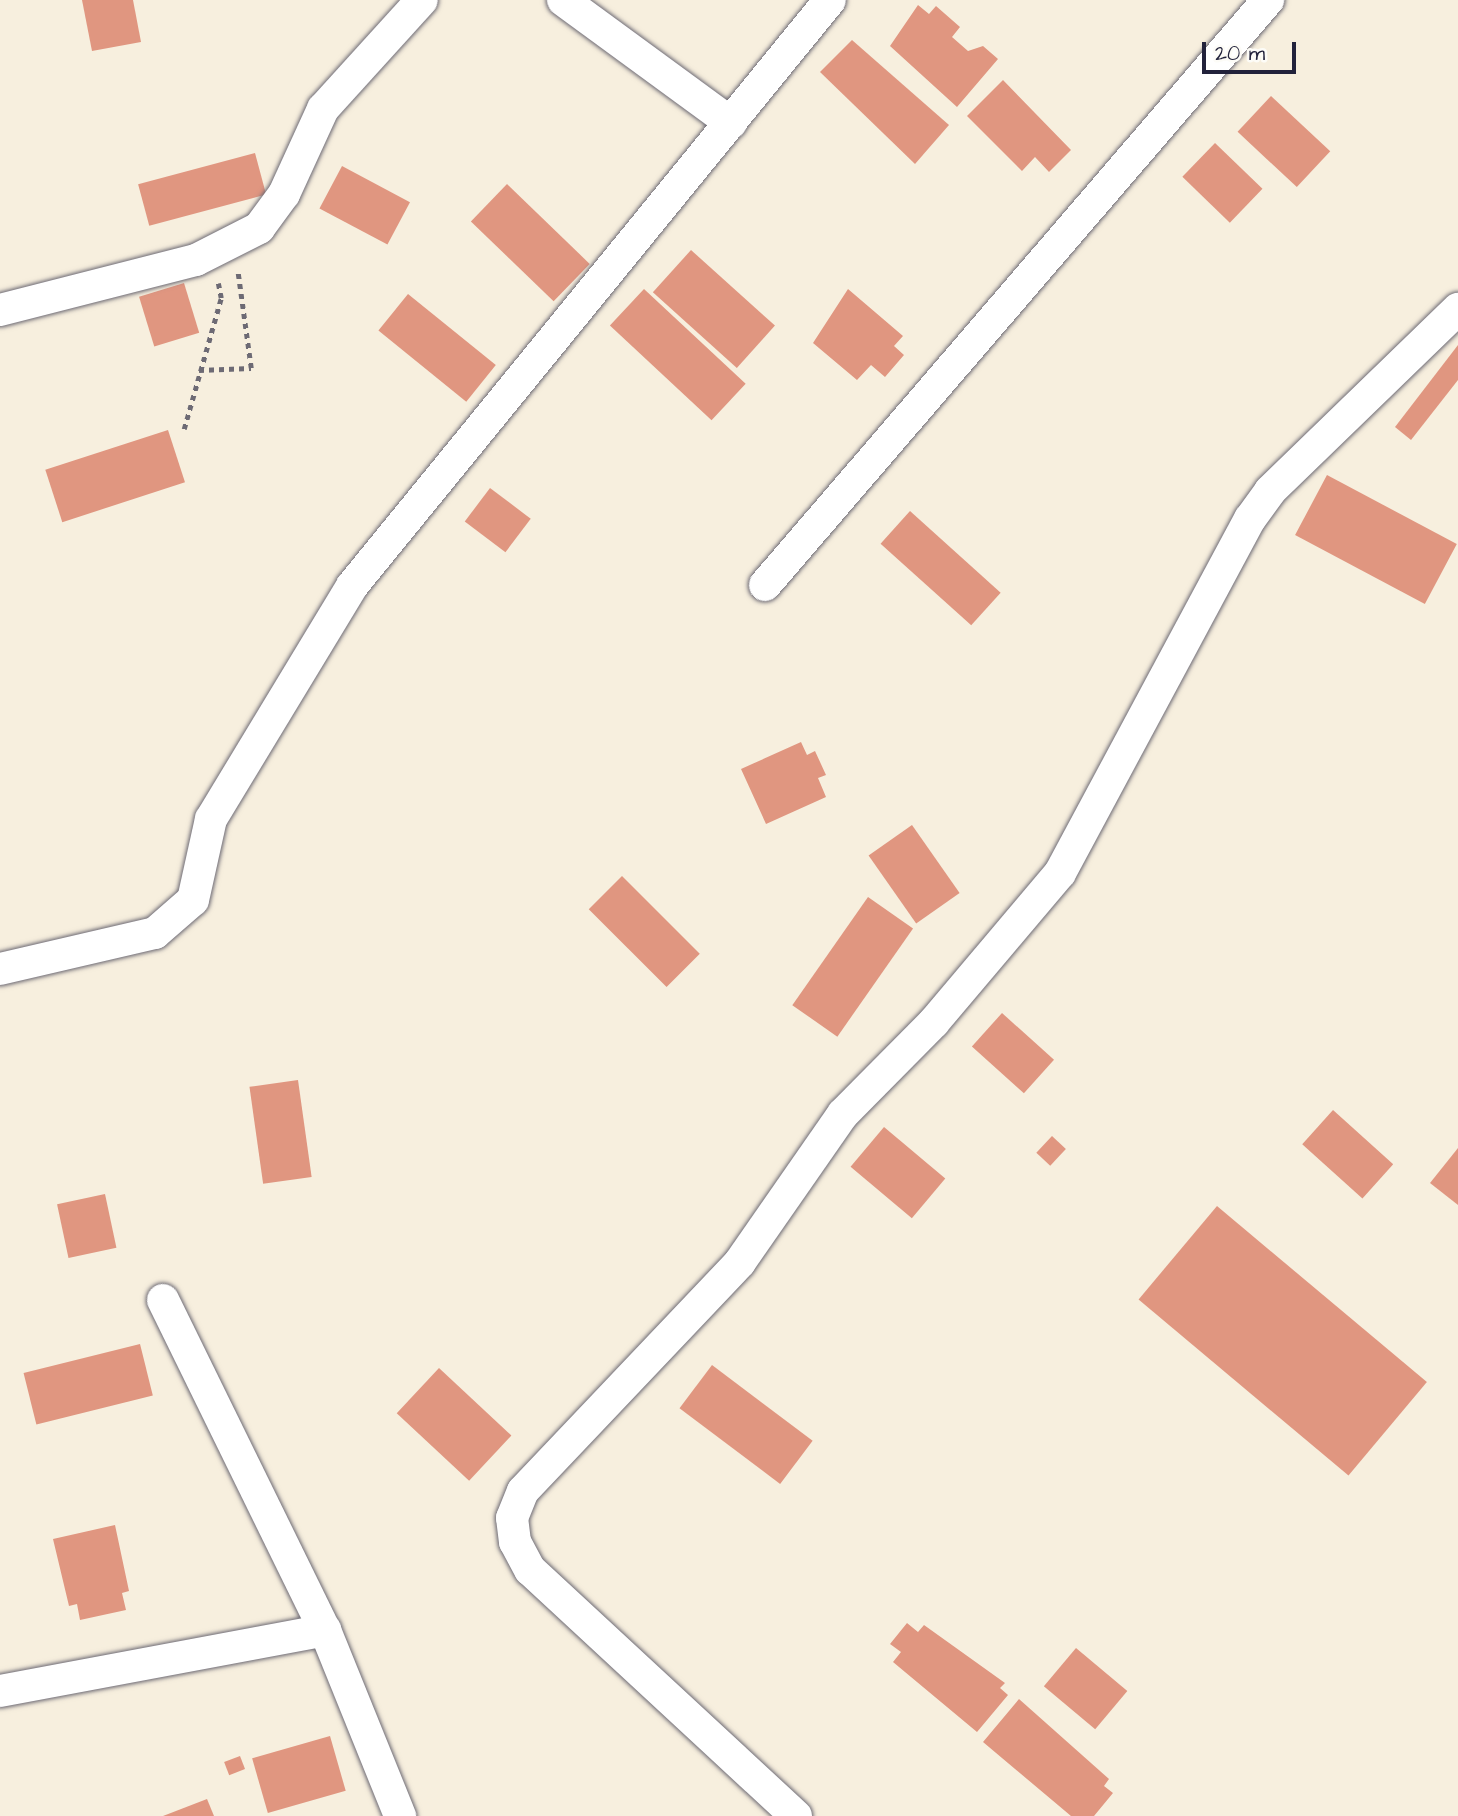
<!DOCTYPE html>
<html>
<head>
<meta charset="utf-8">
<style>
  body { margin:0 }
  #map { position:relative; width:1458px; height:1816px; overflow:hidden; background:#f7efde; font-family:"Architects Daughter",sans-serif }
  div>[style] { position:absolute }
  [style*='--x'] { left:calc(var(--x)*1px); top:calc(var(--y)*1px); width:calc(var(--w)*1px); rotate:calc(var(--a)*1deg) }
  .building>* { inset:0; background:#e09680; transform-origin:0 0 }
  .path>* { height:4.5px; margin-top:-2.25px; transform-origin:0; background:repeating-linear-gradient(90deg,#6d6a74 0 5px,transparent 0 10px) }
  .roads { filter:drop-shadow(0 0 2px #6d6a74) drop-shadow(0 0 2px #6d6a74) }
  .street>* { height:32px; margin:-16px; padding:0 16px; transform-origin:16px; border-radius:16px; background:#fff }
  span { translate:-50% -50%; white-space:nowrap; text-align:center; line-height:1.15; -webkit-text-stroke:6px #fdfcf7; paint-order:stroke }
  .scale { position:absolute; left:1202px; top:42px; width:94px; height:32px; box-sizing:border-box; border:4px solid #22223b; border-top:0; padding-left:9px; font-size:21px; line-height:24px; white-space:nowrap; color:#22223b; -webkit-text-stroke:5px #fdfcf7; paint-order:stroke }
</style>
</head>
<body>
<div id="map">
  <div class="building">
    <i style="clip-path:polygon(82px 0,133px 0,141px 42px,92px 51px)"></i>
    <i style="clip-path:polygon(918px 5px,929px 14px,936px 6px,960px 27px,952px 37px,968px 51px,983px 46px,998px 59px,957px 107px,890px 46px)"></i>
    <i style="clip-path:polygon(852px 40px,949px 125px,915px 164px,820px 72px)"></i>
    <i style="clip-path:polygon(1003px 80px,1071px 150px,1049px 172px,1035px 157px,1022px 171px,967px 116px)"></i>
    <i style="left:1271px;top:96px;width:81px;height:49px;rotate:43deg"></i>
    <i style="left:1215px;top:143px;width:66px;height:47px;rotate:44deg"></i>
    <i style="left:255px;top:153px;width:43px;height:121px;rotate:75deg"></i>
    <i style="left:342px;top:166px;width:77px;height:48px;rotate:28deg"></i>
    <i style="left:507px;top:184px;width:115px;height:52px;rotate:44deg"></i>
    <i style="left:691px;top:250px;width:113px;height:57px;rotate:42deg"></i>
    <i style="left:184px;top:283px;width:52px;height:47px;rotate:73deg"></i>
    <i style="left:644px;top:289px;width:139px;height:50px;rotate:43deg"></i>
    <i style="clip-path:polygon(848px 289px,903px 336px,894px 346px,904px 355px,885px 377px,871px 365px,857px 380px,813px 343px)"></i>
    <i style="left:408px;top:294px;width:113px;height:47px;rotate:39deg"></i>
    <i style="clip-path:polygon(1458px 345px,1458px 380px,1411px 440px,1395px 427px)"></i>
    <i style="left:168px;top:430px;width:55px;height:129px;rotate:72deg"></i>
    <i style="left:1327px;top:475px;width:147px;height:68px;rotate:28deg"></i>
    <i style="left:490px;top:488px;width:51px;height:42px;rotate:37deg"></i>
    <i style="left:910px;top:511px;width:122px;height:44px;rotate:42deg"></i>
    <i style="clip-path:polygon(801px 742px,807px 755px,815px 751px,826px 775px,818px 778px,826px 797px,766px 824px,741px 769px)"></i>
    <i style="left:912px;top:825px;width:83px;height:53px;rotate:55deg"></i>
    <i style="left:622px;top:876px;width:110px;height:47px;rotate:45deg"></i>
    <i style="left:868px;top:897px;width:55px;height:132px;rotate:35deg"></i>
    <i style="left:1002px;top:1013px;width:70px;height:45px;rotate:42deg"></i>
    <i style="left:298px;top:1080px;width:98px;height:49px;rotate:82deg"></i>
    <i style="left:1333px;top:1110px;width:81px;height:46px;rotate:42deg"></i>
    <i style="left:884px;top:1127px;width:80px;height:52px;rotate:40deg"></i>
    <i style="left:1052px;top:1136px;width:19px;height:23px;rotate:43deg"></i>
    <i style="clip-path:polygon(1458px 1148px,1458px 1205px,1430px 1183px)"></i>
    <i style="left:105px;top:1194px;width:55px;height:49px;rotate:78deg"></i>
    <i style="left:1217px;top:1206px;width:274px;height:122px;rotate:40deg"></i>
    <i style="left:140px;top:1344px;width:53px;height:120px;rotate:76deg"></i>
    <i style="left:712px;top:1365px;width:126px;height:54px;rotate:37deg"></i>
    <i style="left:439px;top:1368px;width:99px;height:62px;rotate:43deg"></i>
    <i style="clip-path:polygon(115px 1525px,129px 1591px,122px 1593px,126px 1610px,80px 1620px,77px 1604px,69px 1606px,53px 1539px)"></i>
    <i style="clip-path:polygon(907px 1623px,918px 1632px,924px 1625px,1005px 1683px,1000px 1688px,1008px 1695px,977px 1732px,893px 1662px,901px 1652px,890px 1644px)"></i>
    <i style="left:1076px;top:1648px;width:67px;height:50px;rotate:40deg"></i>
    <i style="clip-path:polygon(1019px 1699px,1109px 1779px,1104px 1786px,1113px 1793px,1094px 1816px,1071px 1816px,983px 1742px)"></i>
    <i style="left:330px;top:1736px;width:57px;height:81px;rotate:74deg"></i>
    <i style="left:240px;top:1756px;width:14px;height:17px;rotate:69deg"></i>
    <i style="clip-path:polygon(207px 1799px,214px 1816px,163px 1816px)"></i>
  </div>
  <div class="path">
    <i style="--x:199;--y:370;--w:52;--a:-2.2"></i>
    <i style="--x:251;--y:368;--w:96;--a:-97.8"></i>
    <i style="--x:184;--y:429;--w:136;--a:-74.2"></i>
    <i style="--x:221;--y:298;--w:15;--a:-101"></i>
  </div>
  <div class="roads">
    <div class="street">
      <i style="--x:563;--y:0;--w:208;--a:36.2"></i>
      <i style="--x:0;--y:310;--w:202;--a:-14.3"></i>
      <i style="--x:196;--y:260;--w:71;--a:-26.9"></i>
      <i style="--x:259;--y:228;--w:42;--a:-53.7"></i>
      <i style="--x:284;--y:194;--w:94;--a:-65.4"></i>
      <i style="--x:323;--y:109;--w:147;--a:-47.8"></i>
      <i style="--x:765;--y:585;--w:772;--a:-49.31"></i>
      <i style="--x:0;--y:969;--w:159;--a:-13.1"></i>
      <i style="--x:155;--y:933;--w:50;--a:-41"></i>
      <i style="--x:193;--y:900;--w:83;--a:-77.5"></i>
      <i style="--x:211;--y:819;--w:272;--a:-58.8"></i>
      <i style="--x:352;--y:586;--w:756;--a:-50.8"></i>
      <i style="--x:163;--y:1300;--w:368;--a:63.9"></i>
      <i style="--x:325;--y:1630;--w:201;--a:68"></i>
      <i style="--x:0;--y:1691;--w:331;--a:-10.6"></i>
      <i style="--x:796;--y:1816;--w:362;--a:-137.2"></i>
      <i style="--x:530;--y:1570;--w:32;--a:-118"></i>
      <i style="--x:515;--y:1542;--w:24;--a:-97"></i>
      <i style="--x:512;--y:1518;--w:29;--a:-68"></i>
      <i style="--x:523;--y:1491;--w:315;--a:-46.5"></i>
      <i style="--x:740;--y:1262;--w:180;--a:-55.2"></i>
      <i style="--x:843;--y:1114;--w:129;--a:-45.3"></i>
      <i style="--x:934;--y:1022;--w:195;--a:-49.8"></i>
      <i style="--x:1060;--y:873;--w:402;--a:-61.8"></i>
      <i style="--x:1250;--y:519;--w:34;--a:-54"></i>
      <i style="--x:1270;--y:491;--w:262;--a:-44.1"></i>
    </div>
  </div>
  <div class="scale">20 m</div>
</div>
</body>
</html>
